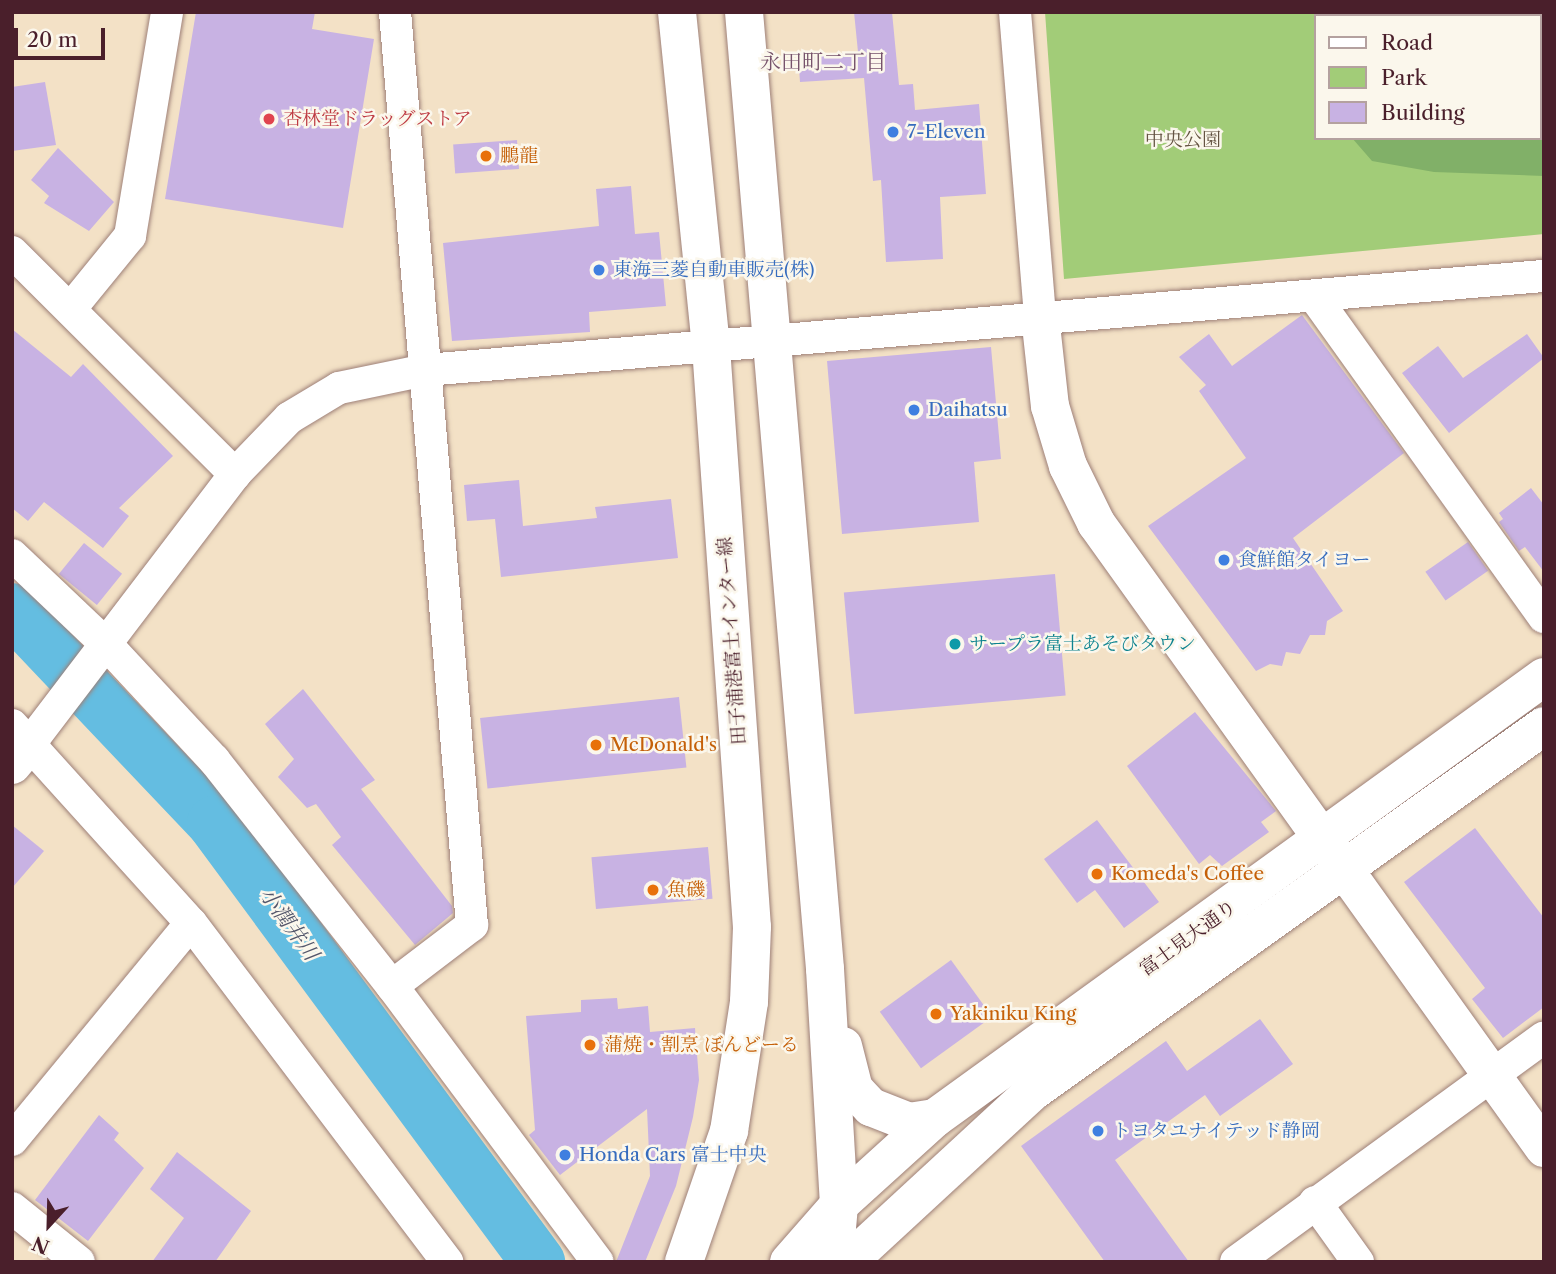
<!DOCTYPE html>
<html>
<head>
<meta charset="utf-8">
<style>
  body { margin:0 }
  #map { position:relative; width:1556px; height:1274px; overflow:hidden; background:#f3e1c6; font-family:"Libre Caslon Text","Noto Serif JP",serif }
  div>[style] { position:absolute }
  [style*='--x'] { left:calc(var(--x)*1px); top:calc(var(--y)*1px); width:calc(var(--w)*1px); rotate:calc(var(--a)*1deg) }
  .green>* { inset:0; background:#a2cc78 }
  .forest>* { inset:0; background:#81b068 }
  .river>* { height:54px; margin:-27px; padding:0 27px; transform-origin:27px; border-radius:27px; background:#64bde1 }
  .building>* { inset:0; background:#c8b2e3; transform-origin:0 0 }
  .roads { filter:drop-shadow(0 0 2px #9e8078) drop-shadow(0 0 2px #9e8078) }
  .street>* { height:32px; margin:-16px; padding:0 16px; transform-origin:16px; border-radius:16px; background:#fff }
  .secondary>* { height:38px; margin:-19px; padding:0 19px; transform-origin:19px; border-radius:19px; background:#fff }
  .dots>* { width:19px; height:19px; translate:-50% -50%; box-sizing:border-box; border:4px solid #fbf7ec; border-radius:50% }
  span { translate:-50% -50%; white-space:nowrap; text-align:center; line-height:1.15; -webkit-text-stroke:5px #fbf7ec; paint-order:stroke }
  .health-label { font-size:19px; color:#be3a42 }
  .left { translate:0 -50%; text-align:left }
  .shop-label { font-size:19px; color:#366cbe }
  .park-label { font-size:19px; color:#645342 }
  .food-label { font-size:19px; color:#c56008 }
  .street-label { font-size:19px; color:#4a1f2b }
  .culture-label { font-size:19px; color:#0d838f }
  .neighbourhood-label { font-size:21px; color:#76526b }
  .water-label { font-size:21px; color:#53566b; font-style:italic }
  .frame { position:absolute; inset:0; border:14px solid #4a1f2b; pointer-events:none }
  .legend { position:absolute; left:1314px; top:14px; width:228px; height:126px; box-sizing:border-box; background:#fbf7ec; border:2px solid #b4a19f; margin:0; padding:9px 12px; list-style:none; font-size:21px; color:#4a1f2b }
  .legend li { display:flex; align-items:center; gap:14px; height:35px }
  .legend b { width:35px; border:2px solid #b4a19f }
  .north { position:absolute; left:14px; top:1190px; width:70px; height:70px; -webkit-text-stroke:5px #fbf7ec; paint-order:stroke; rotate:202deg; font-size:19px; font-weight:700; line-height:28px; text-align:center; color:#4a1f2b }
  .north::after { content:''; display:block; margin:auto; width:24px; height:32px; background:#4a1f2b; clip-path:polygon(50% 0,100% 100%,50% 72%,0 100%) }
  .scale { position:absolute; left:14px; top:28px; width:91px; height:32px; box-sizing:border-box; border:4px solid #4a1f2b; border-top:0; padding-left:9px; font-size:21px; line-height:24px; white-space:nowrap; color:#4a1f2b; -webkit-text-stroke:5px #fbf7ec; paint-order:stroke }
</style>
</head>
<body>
<div id="map">
  <div class="green">
    <i style="clip-path:polygon(evenodd,1045px 12px,1544px 12px,1544px 234px,1064px 279px,1045px 12px,1316px 16px,1540px 16px,1540px 138px,1316px 138px,1316px 16px)"></i>
  </div>
  <div class="forest">
    <i style="clip-path:polygon(1368px 12px,1544px 12px,1544px 176px,1434px 172px,1372px 161px,1352px 138px,1540px 138px,1540px 16px,1366px 16px)"></i>
  </div>
  <div class="river">
    <i style="--x:12;--y:610;--w:294;--a:46.5"></i>
    <i style="--x:214;--y:823;--w:546;--a:53.57"></i>
  </div>
  <div class="building">
    <i style="clip-path:polygon(196px 12px,315px 12px,312px 29px,374px 39px,343px 228px,165px 199px)"></i>
    <i style="clip-path:polygon(854px 12px,892px 12px,899px 85px,913px 84px,915px 110px,979px 104px,986px 194px,940px 197px,943px 259px,886px 262px,881px 180px,873px 181px,864px 78px,800px 82px,798px 56px,858px 52px)"></i>
    <i style="clip-path:polygon(45px 82px,56px 145px,12px 151px,12px 87px)"></i>
    <i style="left:517px;top:140px;width:29px;height:64px;rotate:86deg"></i>
    <i style="clip-path:polygon(58px 148px,114px 202px,89px 231px,44px 203px,49px 196px,31px 180px)"></i>
    <i style="clip-path:polygon(631px 186px,635px 234px,659px 232px,666px 306px,589px 312px,590px 332px,452px 341px,443px 243px,599px 226px,596px 189px)"></i>
    <i style="clip-path:polygon(1302px 315px,1404px 453px,1293px 538px,1343px 611px,1327px 621px,1325px 635px,1310px 635px,1300px 654px,1286px 652px,1282px 666px,1270px 664px,1256px 671px,1148px 526px,1246px 458px,1199px 391px,1206px 385px,1179px 357px,1209px 334px,1232px 366px)"></i>
    <i style="clip-path:polygon(12px 329px,71px 377px,83px 364px,173px 456px,119px 508px,129px 516px,103px 548px,44px 502px,28px 521px,12px 508px)"></i>
    <i style="clip-path:polygon(1527px 334px,1544px 358px,1449px 433px,1402px 373px,1438px 346px,1463px 378px)"></i>
    <i style="clip-path:polygon(991px 347px,1001px 459px,974px 462px,979px 522px,842px 534px,827px 361px)"></i>
    <i style="clip-path:polygon(519px 480px,523px 526px,597px 518px,595px 507px,671px 499px,678px 558px,501px 577px,495px 519px,467px 521px,464px 485px)"></i>
    <i style="clip-path:polygon(1531px 488px,1544px 505px,1544px 572px,1525px 547px,1519px 551px,1499px 522px,1503px 519px,1499px 513px)"></i>
    <i style="left:1468px;top:542px;width:35px;height:52px;rotate:55deg"></i>
    <i style="left:84px;top:543px;width:49px;height:40px;rotate:39deg"></i>
    <i style="left:1055px;top:574px;width:122px;height:212px;rotate:85deg"></i>
    <i style="clip-path:polygon(303px 689px,375px 780px,361px 789px,452px 906px,453px 913px,415px 945px,332px 845px,341px 837px,316px 804px,307px 808px,278px 777px,294px 759px,265px 724px)"></i>
    <i style="left:679px;top:697px;width:71px;height:200px;rotate:84deg"></i>
    <i style="clip-path:polygon(1195px 712px,1276px 811px,1261px 822px,1269px 832px,1222px 866px,1210px 855px,1199px 864px,1127px 766px)"></i>
    <i style="clip-path:polygon(1097px 820px,1159px 902px,1124px 928px,1095px 890px,1077px 903px,1044px 859px)"></i>
    <i style="clip-path:polygon(12px 825px,44px 851px,12px 888px)"></i>
    <i style="clip-path:polygon(1475px 828px,1544px 918px,1544px 1007px,1503px 1038px,1472px 999px,1485px 988px,1404px 882px)"></i>
    <i style="left:708px;top:847px;width:52px;height:117px;rotate:85deg"></i>
    <i style="left:951px;top:960px;width:70px;height:88px;rotate:54deg"></i>
    <i style="clip-path:polygon(617px 998px,618px 1009px,648px 1006px,650px 1032px,695px 1028px,699px 1080px,693px 1117px,676px 1186px,645px 1262px,616px 1262px,650px 1176px,647px 1109px,560px 1175px,529px 1135px,535px 1130px,526px 1016px,581px 1012px,581px 1000px)"></i>
    <i style="clip-path:polygon(1260px 1019px,1293px 1064px,1220px 1116px,1205px 1095px,1115px 1160px,1189px 1262px,1105px 1262px,1021px 1146px,1166px 1041px,1187px 1071px)"></i>
    <i style="clip-path:polygon(99px 1115px,119px 1133px,114px 1140px,144px 1168px,88px 1241px,35px 1200px)"></i>
    <i style="clip-path:polygon(177px 1152px,251px 1211px,215px 1262px,152px 1262px,184px 1218px,150px 1189px)"></i>
  </div>
  <div class="roads">
    <div class="street">
      <i style="--x:1015;--y:12;--w:305;--a:85.3"></i>
      <i style="--x:12;--y:252;--w:315;--a:44.9"></i>
      <i style="--x:1314;--y:296;--w:395;--a:54.4"></i>
      <i style="--x:72;--y:307;--w:92;--a:-50.8"></i>
      <i style="--x:130;--y:236;--w:227;--a:-80.6"></i>
      <i style="--x:12;--y:555;--w:132;--a:43.5"></i>
      <i style="--x:108;--y:646;--w:156;--a:47.1"></i>
      <i style="--x:214;--y:760;--w:288;--a:51.8"></i>
      <i style="--x:392;--y:986;--w:344;--a:53.3"></i>
      <i style="--x:12;--y:725;--w:267;--a:47.9"></i>
      <i style="--x:191;--y:923;--w:425;--a:52.9"></i>
      <i style="--x:31;--y:742;--w:337;--a:-52.7"></i>
      <i style="--x:235;--y:474;--w:78;--a:-46"></i>
      <i style="--x:289;--y:418;--w:58;--a:-31"></i>
      <i style="--x:339;--y:388;--w:89;--a:-11.7"></i>
      <i style="--x:426;--y:370;--w:1122;--a:-4.81"></i>
      <i style="--x:392;--y:986;--w:101;--a:-37.3"></i>
      <i style="--x:472;--y:925;--w:916;--a:-94.82"></i>
      <i style="--x:12;--y:1140;--w:281;--a:-50.5"></i>
      <i style="--x:1315;--y:1202;--w:74;--a:54.4"></i>
      <i style="--x:12;--y:1208;--w:86;--a:38.9"></i>
      <i style="--x:1236;--y:1262;--w:381;--a:-36.1"></i>
    </div>
    <div class="secondary">
      <i style="--x:677;--y:12;--w:337;--a:84.2"></i>
      <i style="--x:711;--y:347;--w:581;--a:85.96"></i>
      <i style="--x:752;--y:927;--w:75;--a:92.3"></i>
      <i style="--x:749;--y:1002;--w:131;--a:98.8"></i>
      <i style="--x:729;--y:1131;--w:139;--a:109"></i>
      <i style="--x:744;--y:12;--w:960;--a:85.16"></i>
      <i style="--x:825;--y:969;--w:236;--a:86.6"></i>
      <i style="--x:839;--y:1205;--w:57;--a:95"></i>
      <i style="--x:1040;--y:316;--w:91;--a:83.7"></i>
      <i style="--x:1050;--y:406;--w:63;--a:73.3"></i>
      <i style="--x:1068;--y:466;--w:64;--a:63.8"></i>
      <i style="--x:1096;--y:523;--w:769;--a:54.37"></i>
      <i style="--x:12;--y:765;--w:30;--a:-50"></i>
      <i style="--x:843;--y:1046;--w:44;--a:75.7"></i>
      <i style="--x:854;--y:1089;--w:25;--a:47"></i>
      <i style="--x:871;--y:1107;--w:41;--a:21.5"></i>
      <i style="--x:909;--y:1122;--w:26;--a:-9"></i>
      <i style="--x:789;--y:1262;--w:76;--a:-48.7"></i>
      <i style="--x:839;--y:1205;--w:130;--a:-42.2"></i>
      <i style="--x:935;--y:1118;--w:752;--a:-35.91"></i>
      <i style="--x:848;--y:1262;--w:251;--a:-42.7"></i>
      <i style="--x:1032;--y:1092;--w:629;--a:-35.56"></i>
    </div>
  </div>
  <div class="dots">
    <i style="left:269px;top:119px;background:#e0444e"></i>
    <i style="left:893px;top:132px;background:#3f7fe0"></i>
    <i style="left:486px;top:156px;background:#e8710a"></i>
    <i style="left:599px;top:270px;background:#3f7fe0"></i>
    <i style="left:914px;top:410px;background:#3f7fe0"></i>
    <i style="left:1224px;top:560px;background:#3f7fe0"></i>
    <i style="left:955px;top:644px;background:#0f9aa8"></i>
    <i style="left:596px;top:745px;background:#e8710a"></i>
    <i style="left:1097px;top:874px;background:#e8710a"></i>
    <i style="left:653px;top:890px;background:#e8710a"></i>
    <i style="left:936px;top:1014px;background:#e8710a"></i>
    <i style="left:590px;top:1045px;background:#e8710a"></i>
    <i style="left:1098px;top:1131px;background:#3f7fe0"></i>
    <i style="left:565px;top:1155px;background:#3f7fe0"></i>
  </div>
  <div class="health-label">
    <span class="left" style="left:283px;top:119px">杏林堂ドラッグストア</span>
  </div>
  <div class="shop-label">
    <span class="left" style="left:907px;top:132px">7-Eleven</span>
    <span class="left" style="left:613px;top:270px">東海三菱自動車販売(株)</span>
    <span class="left" style="left:928px;top:410px">Daihatsu</span>
    <span class="left" style="left:1238px;top:560px">食鮮館タイヨー</span>
    <span class="left" style="left:1112px;top:1131px">トヨタユナイテッド静岡</span>
    <span class="left" style="left:579px;top:1155px">Honda Cars 富士中央</span>
  </div>
  <div class="park-label">
    <span style="left:1183px;top:140px">中央公園</span>
  </div>
  <div class="food-label">
    <span class="left" style="left:500px;top:156px">鵬龍</span>
    <span class="left" style="left:610px;top:745px">McDonald's</span>
    <span class="left" style="left:1111px;top:874px">Komeda's Coffee</span>
    <span class="left" style="left:667px;top:890px">魚磯</span>
    <span class="left" style="left:950px;top:1014px">Yakiniku King</span>
    <span class="left" style="left:604px;top:1045px">蒲焼・割烹 ぼんどーる</span>
  </div>
  <div class="street-label">
    <span style="left:732px;top:641px;rotate:-94deg">田子浦港富士インター線</span>
    <span style="left:1188px;top:938px;rotate:-36deg">富士見大通り</span>
  </div>
  <div class="culture-label">
    <span class="left" style="left:969px;top:644px">サープラ富士あそびタウン</span>
  </div>
  <div class="neighbourhood-label">
    <span style="left:823px;top:62px">永田町二丁目</span>
  </div>
  <div class="water-label">
    <span style="left:289px;top:924px;rotate:54deg">小潤井川</span>
  </div>
  <div class="frame"></div>
  <ul class="legend">
  <li><b style="height:9px;background:#fff"></b>Road</li>
  <li><b style="height:19px;background:#a2cc78"></b>Park</li>
  <li><b style="height:19px;background:#c8b2e3"></b>Building</li>
  </ul>
  <div class="north">N</div>
  <div class="scale">20 m</div>
</div>
</body>
</html>
